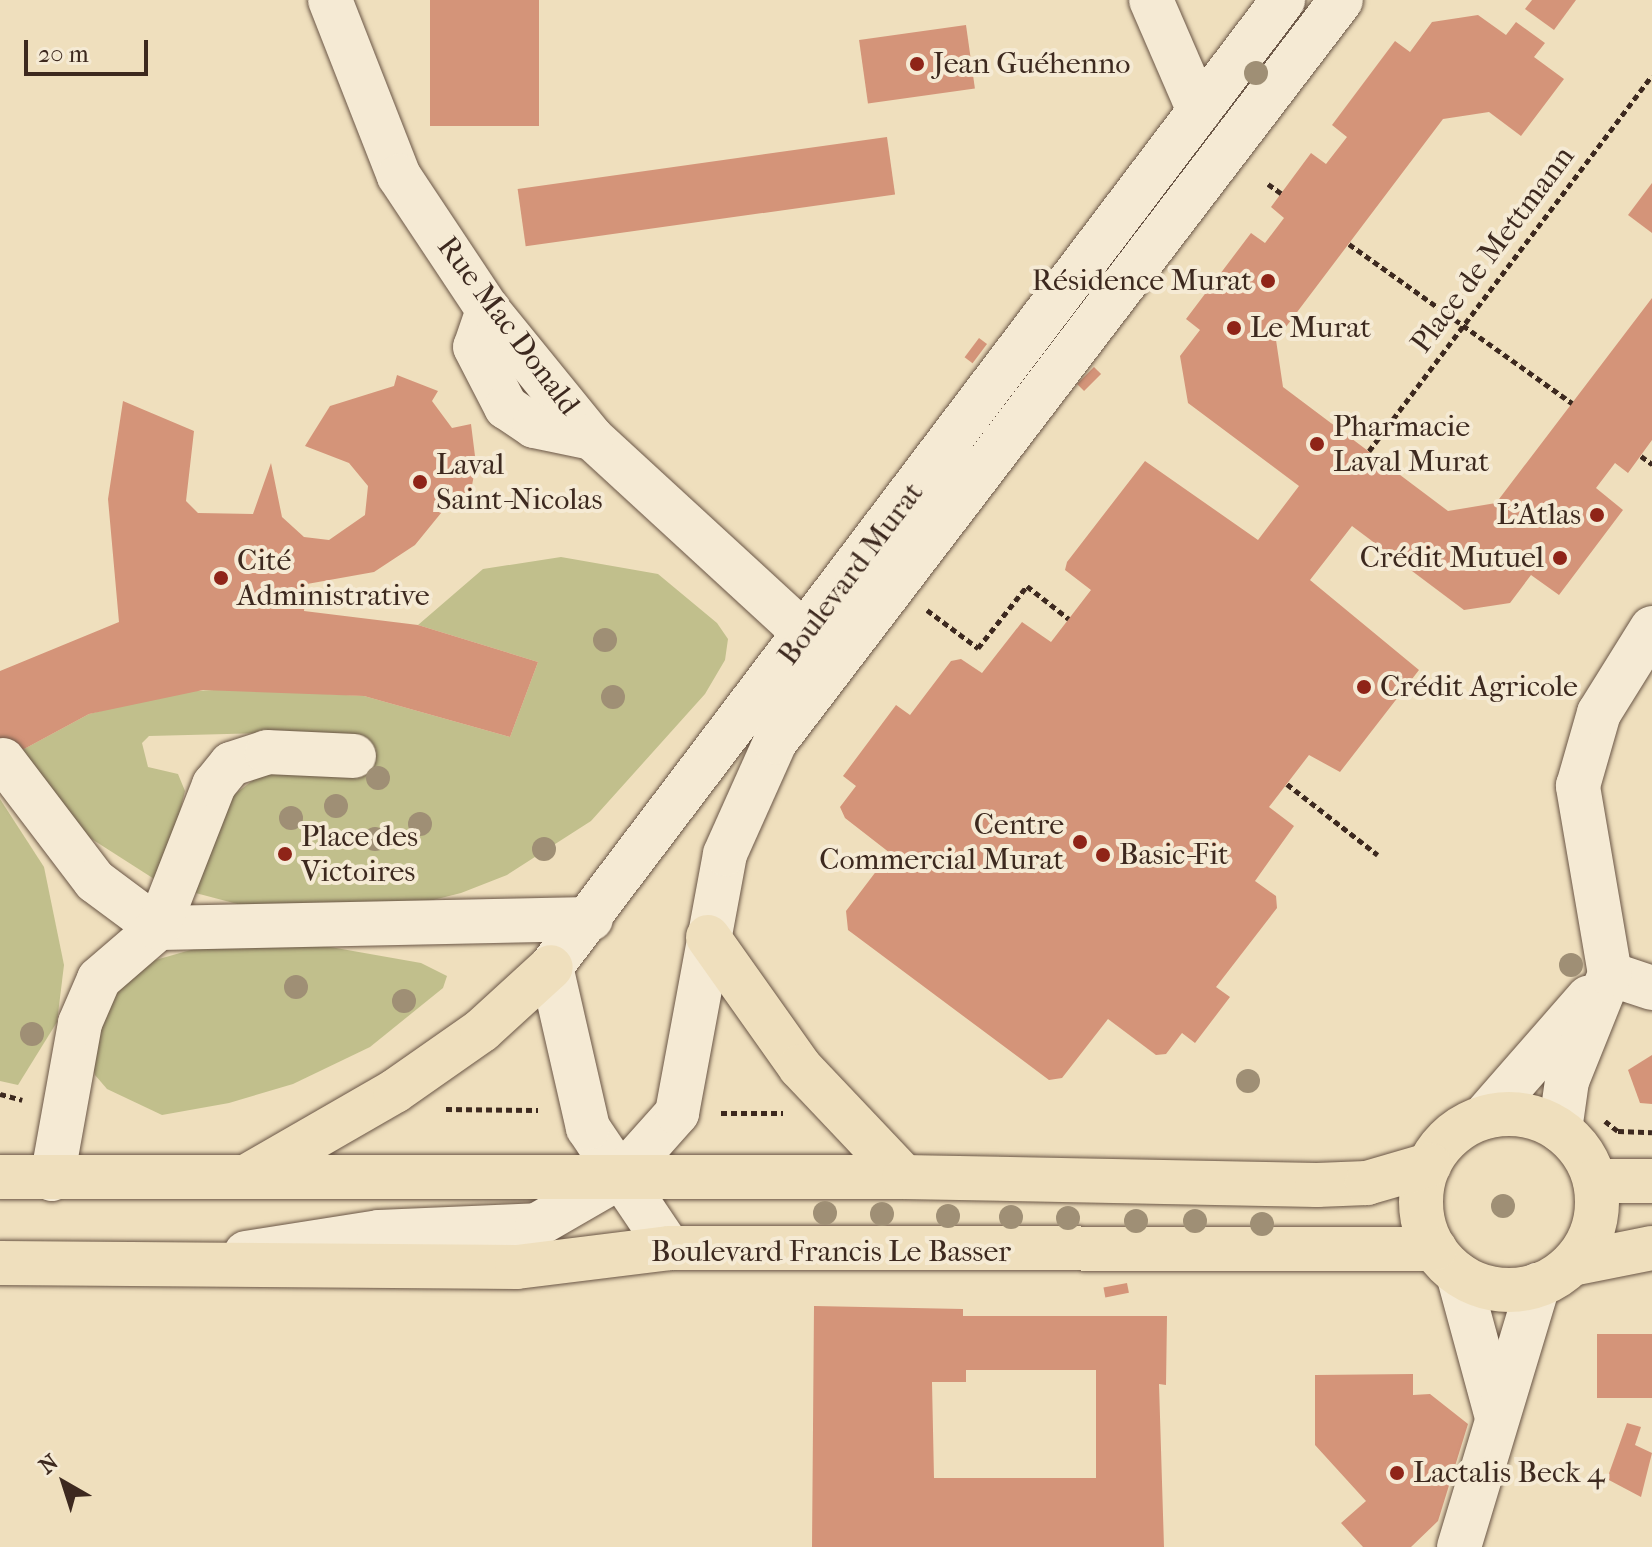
<!DOCTYPE html>
<html>
<head>
<meta charset="utf-8">
<style>
  body { margin:0 }
  #map { position:relative; width:1652px; height:1547px; overflow:hidden; background:#efdfbd; font-family:"IM FELL French Canon",serif }
  div>[style] { position:absolute }
  [style*='--x'] { left:calc(var(--x)*1px); top:calc(var(--y)*1px); width:calc(var(--w)*1px); rotate:calc(var(--a)*1deg) }
  .green>* { inset:0; background:#c1bf8c }
  .building>* { inset:0; background:#d49479; transform-origin:0 0 }
  .path>* { height:5px; margin-top:-2.5px; transform-origin:0; background:repeating-linear-gradient(90deg,#3d291f 0 6px,transparent 0 10px) }
  .roads { filter:drop-shadow(0 0 2px #6a5646) drop-shadow(0 0 2px #6a5646) }
  .minor>* { height:44px; margin:-22px; padding:0 22px; transform-origin:22px; border-radius:22px; background:#f5ead4 }
  .major>* { height:44px; margin:-22px; padding:0 22px; transform-origin:22px; border-radius:22px; background:#efdfbd }
  .major>.ring { margin:-22px; padding:0; box-sizing:content-box; background:none; border:44px solid #efdfbd; border-radius:50% }
  .trees>* { width:24px; height:24px; margin:-12px; border-radius:50%; background:#9f8f75 }
  .dots>* { width:22px; height:22px; translate:-50% -50%; box-sizing:border-box; border:4px solid #f5ead4; border-radius:50% }
  span { translate:-50% -50%; white-space:nowrap; text-align:center; line-height:1.15; -webkit-text-stroke:8px #f5ead4; paint-order:stroke }
  .poi-label { font-size:30px; color:#3d291f }
  .left { translate:0 -50%; text-align:left }
  .right { translate:-100% -50%; text-align:right }
  .street-label { font-size:30px; color:#3d291f }
  .north { position:absolute; left:24px; top:1443px; width:80px; height:80px; -webkit-text-stroke:6px #f5ead4; paint-order:stroke; rotate:321deg; font-size:22px; font-weight:700; line-height:32px; text-align:center; color:#3d291f }
  .north::after { content:''; display:block; margin:auto; width:28px; height:36px; background:#3d291f; clip-path:polygon(50% 0,100% 100%,50% 72%,0 100%) }
  .scale { position:absolute; left:24px; top:40px; width:124px; height:36px; box-sizing:border-box; border:4px solid #3d291f; border-top:0; padding-left:10px; font-size:24px; line-height:28px; white-space:nowrap; color:#3d291f; -webkit-text-stroke:6px #f5ead4; paint-order:stroke }
</style>
</head>
<body>
<div id="map">
  <div class="green">
    <i style="clip-path:polygon(561px 557px,658px 574px,717px 623px,728px 639px,725px 660px,705px 694px,591px 821px,507px 875px,461px 893px,409px 906px,245px 906px,188px 891px,231px 797px,265px 771px,263px 733px,149px 736px,142px 743px,148px 767px,178px 774px,185px 791px,162px 884px,87px 836px,11px 756px,89px 714px,173px 692px,234px 689px,364px 696px,510px 737px,538px 662px,418px 625px,483px 569px)"></i>
    <i style="clip-path:polygon(0 799px,44px 867px,64px 965px,57px 1022px,18px 1085px,0 1081px)"></i>
    <i style="clip-path:polygon(319px 945px,421px 963px,447px 976px,443px 988px,370px 1047px,293px 1084px,229px 1103px,162px 1115px,107px 1089px,95px 1075px,87px 1054px,94px 1012px,152px 961px,194px 949px)"></i>
  </div>
  <div class="building">
    <i style="left:430px;top:0;width:109px;height:126px"></i>
    <i style="clip-path:polygon(1532px 0,1576px 0,1554px 30px,1525px 9px)"></i>
    <i style="clip-path:polygon(1478px 15px,1506px 35px,1516px 22px,1545px 43px,1534px 57px,1564px 79px,1521px 136px,1489px 112px,1443px 119px,1276px 340px,1283px 387px,1448px 511px,1496px 503px,1652px 298px,1652px 440px,1628px 473px,1615px 463px,1596px 488px,1623px 510px,1559px 595px,1531px 575px,1510px 603px,1464px 610px,1352px 526px,1310px 580px,1419px 670px,1340px 772px,1309px 755px,1269px 807px,1294px 826px,1255px 881px,1276px 896px,1277px 908px,1216px 987px,1230px 997px,1195px 1043px,1182px 1033px,1166px 1054px,1156px 1055px,1108px 1019px,1062px 1078px,1049px 1080px,848px 930px,846px 911px,890px 853px,845px 818px,840px 807px,856px 786px,843px 776px,896px 705px,910px 715px,951px 661px,961px 659px,982px 673px,1022px 622px,1051px 642px,1091px 590px,1065px 570px,1067px 562px,1145px 461px,1258px 540px,1299px 486px,1188px 403px,1180px 356px,1200px 330px,1186px 319px,1251px 233px,1265px 243px,1284px 218px,1271px 207px,1311px 153px,1326px 164px,1347px 137px,1332px 125px,1395px 41px,1410px 52px,1432px 22px)"></i>
    <i style="left:966px;top:25px;width:64px;height:108px;rotate:82deg"></i>
    <i style="left:887px;top:137px;width:58px;height:373px;rotate:82deg"></i>
    <i style="clip-path:polygon(1652px 183px,1652px 233px,1628px 215px)"></i>
    <i style="left:979px;top:338px;width:10px;height:24px;rotate:37deg"></i>
    <i style="left:1094px;top:367px;width:10px;height:24px;rotate:45deg"></i>
    <i style="clip-path:polygon(397px 375px,438px 391px,432px 401px,452px 428px,471px 424px,476px 464px,468px 507px,450px 502px,415px 545px,374px 572px,307px 584px,304px 611px,418px 625px,538px 662px,510px 737px,364px 696px,203px 690px,89px 714px,0 762px,0 671px,119px 622px,108px 499px,123px 401px,194px 431px,186px 501px,198px 513px,253px 514px,271px 463px,282px 517px,304px 537px,329px 540px,365px 515px,368px 486px,349px 463px,305px 446px,330px 406px,394px 386px)"></i>
    <i style="clip-path:polygon(1652px 1055px,1652px 1104px,1640px 1103px,1628px 1070px)"></i>
    <i style="left:1127px;top:1283px;width:10px;height:24px;rotate:79deg"></i>
    <i style="clip-path:polygon(evenodd,814px 1306px,963px 1309px,963px 1316px,1167px 1316px,1166px 1385px,1159px 1384px,1164px 1547px,812px 1547px,814px 1306px,966px 1370px,1096px 1370px,1096px 1478px,934px 1478px,932px 1382px,966px 1382px,966px 1370px)"></i>
    <i style="left:1597px;top:1334px;width:55px;height:64px"></i>
    <i style="clip-path:polygon(1413px 1374px,1413px 1395px,1430px 1394px,1468px 1424px,1438px 1521px,1411px 1547px,1363px 1547px,1341px 1523px,1366px 1501px,1315px 1445px,1315px 1375px)"></i>
    <i style="clip-path:polygon(1627px 1423px,1641px 1427px,1635px 1445px,1652px 1453px,1641px 1497px,1607px 1479px)"></i>
  </div>
  <div class="path">
    <i style="--x:1268;--y:184;--w:16;--a:35"></i>
    <i style="--x:1349;--y:244;--w:274;--a:35.5"></i>
    <i style="--x:1369;--y:451;--w:470;--a:-53"></i>
    <i style="--x:1641;--y:456;--w:14;--a:36"></i>
    <i style="--x:927;--y:610;--w:64;--a:36.7"></i>
    <i style="--x:978;--y:648;--w:79;--a:-51.7"></i>
    <i style="--x:1027;--y:586;--w:53;--a:38.2"></i>
    <i style="--x:1287;--y:784;--w:115;--a:38"></i>
    <i style="--x:0;--y:1094;--w:23;--a:15"></i>
    <i style="--x:446;--y:1109;--w:92;--a:0.6"></i>
    <i style="--x:721;--y:1113;--w:62;--a:0"></i>
    <i style="--x:1605;--y:1121;--w:16;--a:38"></i>
    <i style="--x:1618;--y:1131;--w:34;--a:2"></i>
  </div>
  <div class="roads">
    <div class="minor">
      <i style="--x:330;--y:0;--w:189;--a:68.6"></i>
      <i style="--x:399;--y:176;--w:161;--a:56.4"></i>
      <i style="--x:488;--y:310;--w:165;--a:50.9"></i>
      <i style="--x:592;--y:438;--w:321;--a:42.6"></i>
      <i style="--x:1151;--y:0;--w:121;--a:66.6"></i>
      <i style="--x:488;--y:310;--w:39;--a:109"></i>
      <i style="--x:475;--y:347;--w:68;--a:62.7"></i>
      <i style="--x:506;--y:407;--w:34;--a:34"></i>
      <i style="--x:534;--y:426;--w:59;--a:11.7"></i>
      <i style="--x:3;--y:760;--w:152;--a:52.8"></i>
      <i style="--x:95;--y:881;--w:79;--a:36.7"></i>
      <i style="--x:158;--y:928;--w:433;--a:-1.2"></i>
      <i style="--x:1610;--y:974;--w:44;--a:18.4"></i>
      <i style="--x:1484;--y:1117;--w:159;--a:-48.8"></i>
      <i style="--x:1560;--y:1130;--w:49;--a:-81.9"></i>
      <i style="--x:1567;--y:1081;--w:115;--a:-68.1"></i>
      <i style="--x:1610;--y:974;--w:191;--a:-99.7"></i>
      <i style="--x:1578;--y:786;--w:76;--a:-74"></i>
      <i style="--x:1599;--y:713;--w:100;--a:-58.1"></i>
      <i style="--x:52;--y:1179;--w:158;--a:-79.8"></i>
      <i style="--x:80;--y:1023;--w:48;--a:-66.6"></i>
      <i style="--x:99;--y:979;--w:78;--a:-40.8"></i>
      <i style="--x:158;--y:928;--w:154;--a:-68.6"></i>
      <i style="--x:214;--y:785;--w:27;--a:-51"></i>
      <i style="--x:231;--y:764;--w:38;--a:-18"></i>
      <i style="--x:267;--y:752;--w:87;--a:2.6"></i>
      <i style="--x:669;--y:1248;--w:145;--a:-124"></i>
      <i style="--x:588;--y:1128;--w:165;--a:-102.9"></i>
      <i style="--x:551;--y:967;--w:1213;--a:-52.87"></i>
      <i style="--x:246;--y:1253;--w:135;--a:-9"></i>
      <i style="--x:379;--y:1232;--w:158;--a:-2.5"></i>
      <i style="--x:537;--y:1225;--w:96;--a:-30"></i>
      <i style="--x:620;--y:1177;--w:86;--a:-48.3"></i>
      <i style="--x:677;--y:1113;--w:263;--a:-79.5"></i>
      <i style="--x:725;--y:854;--w:123;--a:-65.9"></i>
      <i style="--x:775;--y:742;--w:933;--a:-52.66"></i>
      <i style="--x:1458;--y:1274;--w:149;--a:74.8"></i>
      <i style="--x:1459;--y:1547;--w:274;--a:-73.2"></i>
    </div>
    <div class="major">
      <i style="--x:708;--y:937;--w:159;--a:54.7"></i>
      <i style="--x:800;--y:1067;--w:151;--a:46.6"></i>
      <i class="ring" style="left:1421px;top:1114px;width:132px;height:132px"></i>
      <i style="--x:249;--y:1175;--w:168;--a:-29.9"></i>
      <i style="--x:395;--y:1091;--w:106;--a:-35"></i>
      <i style="--x:482;--y:1030;--w:93;--a:-42.4"></i>
      <i style="--x:0;--y:1177;--w:904;--a:0"></i>
      <i style="--x:904;--y:1177;--w:413;--a:1.1"></i>
      <i style="--x:1317;--y:1185;--w:50;--a:-2.3"></i>
      <i style="--x:1367;--y:1183;--w:65;--a:-16.2"></i>
      <i style="--x:1595;--y:1181;--w:57;--a:0"></i>
      <i style="--x:0;--y:1263;--w:517;--a:0.44"></i>
      <i style="--x:517;--y:1267;--w:153;--a:-7.1"></i>
      <i style="--x:669;--y:1248;--w:766;--a:0.07"></i>
      <i style="--x:1572;--y:1264;--w:82;--a:-11.3"></i>
    </div>
  </div>
  <div class="trees">
    <i style="left:1256px;top:73px"></i>
    <i style="left:605px;top:640px"></i>
    <i style="left:613px;top:697px"></i>
    <i style="left:378px;top:778px"></i>
    <i style="left:336px;top:806px"></i>
    <i style="left:291px;top:818px"></i>
    <i style="left:420px;top:824px"></i>
    <i style="left:375px;top:839px"></i>
    <i style="left:544px;top:849px"></i>
    <i style="left:1571px;top:965px"></i>
    <i style="left:296px;top:987px"></i>
    <i style="left:404px;top:1001px"></i>
    <i style="left:32px;top:1034px"></i>
    <i style="left:1248px;top:1081px"></i>
    <i style="left:1503px;top:1206px"></i>
    <i style="left:825px;top:1213px"></i>
    <i style="left:882px;top:1214px"></i>
    <i style="left:948px;top:1216px"></i>
    <i style="left:1011px;top:1217px"></i>
    <i style="left:1068px;top:1218px"></i>
    <i style="left:1136px;top:1221px"></i>
    <i style="left:1195px;top:1221px"></i>
    <i style="left:1262px;top:1224px"></i>
  </div>
  <div class="dots">
    <i style="left:917px;top:64px;background:#8f2418"></i>
    <i style="left:1268px;top:281px;background:#8f2418"></i>
    <i style="left:1234px;top:328px;background:#8f2418"></i>
    <i style="left:1317px;top:444px;background:#8f2418"></i>
    <i style="left:420px;top:482px;background:#8f2418"></i>
    <i style="left:1597px;top:515px;background:#8f2418"></i>
    <i style="left:1560px;top:558px;background:#8f2418"></i>
    <i style="left:221px;top:578px;background:#8f2418"></i>
    <i style="left:1364px;top:687px;background:#8f2418"></i>
    <i style="left:1080px;top:842px;background:#8f2418"></i>
    <i style="left:285px;top:854px;background:#8f2418"></i>
    <i style="left:1103px;top:855px;background:#8f2418"></i>
    <i style="left:1397px;top:1473px;background:#8f2418"></i>
  </div>
  <div class="poi-label">
    <span class="left" style="left:933px;top:64px">Jean Guéhenno</span>
    <span class="right" style="left:1252px;top:281px">Résidence Murat</span>
    <span class="left" style="left:1250px;top:328px">Le Murat</span>
    <span class="left" style="left:1333px;top:444px">Pharmacie<br>Laval Murat</span>
    <span class="left" style="left:436px;top:482px">Laval<br>Saint-Nicolas</span>
    <span class="right" style="left:1581px;top:515px">L'Atlas</span>
    <span class="right" style="left:1544px;top:558px">Crédit Mutuel</span>
    <span class="left" style="left:237px;top:578px">Cité<br>Administrative</span>
    <span class="left" style="left:1380px;top:687px">Crédit Agricole</span>
    <span class="right" style="left:1064px;top:842px">Centre<br>Commercial Murat</span>
    <span class="left" style="left:301px;top:854px">Place des<br>Victoires</span>
    <span class="left" style="left:1119px;top:855px">Basic-Fit</span>
    <span class="left" style="left:1413px;top:1473px">Lactalis Beck 4</span>
  </div>
  <div class="street-label">
    <span style="left:1493px;top:250px;rotate:-53deg">Place de Mettmann</span>
    <span style="left:508px;top:326px;rotate:53deg">Rue Mac Donald</span>
    <span style="left:851px;top:574px;rotate:-53deg">Boulevard Murat</span>
    <span style="left:831px;top:1252px">Boulevard Francis Le Basser</span>
  </div>
  <div class="north">N</div>
  <div class="scale">20 m</div>
</div>
</body>
</html>
